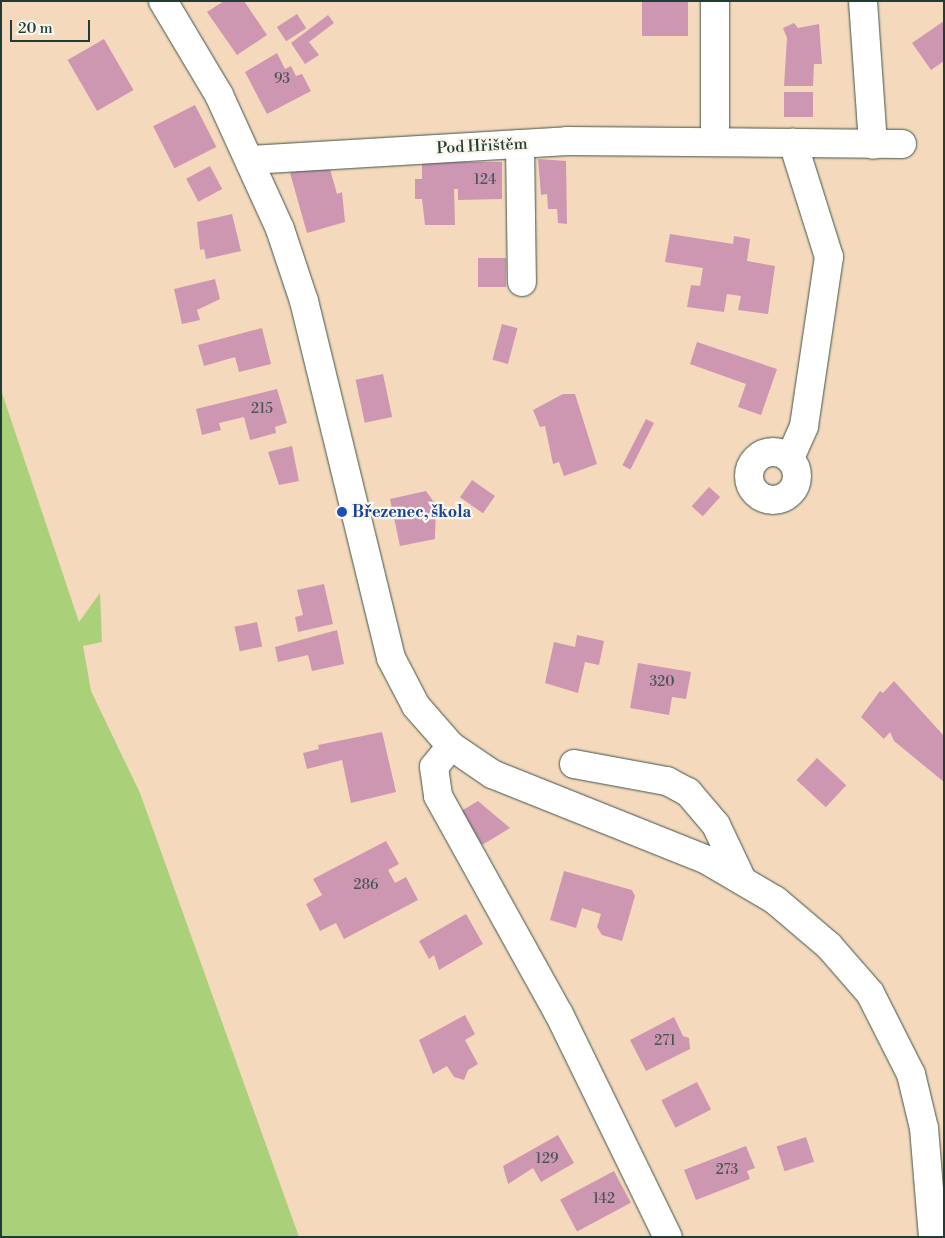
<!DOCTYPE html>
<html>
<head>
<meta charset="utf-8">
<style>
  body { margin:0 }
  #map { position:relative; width:945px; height:1238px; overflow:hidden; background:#f4d9bc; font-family:"Libre Bodoni",serif }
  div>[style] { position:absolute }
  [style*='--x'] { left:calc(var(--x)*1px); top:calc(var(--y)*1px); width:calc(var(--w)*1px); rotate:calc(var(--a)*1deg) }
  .green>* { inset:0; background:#aad07a }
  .building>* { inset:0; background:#cd97b2; transform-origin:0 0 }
  .roads { filter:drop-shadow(0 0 1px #3f5448) drop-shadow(0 0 1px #3f5448) }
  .minor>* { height:28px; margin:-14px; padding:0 14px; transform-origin:14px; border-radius:14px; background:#fff }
  .minor>.ring { margin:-14px; padding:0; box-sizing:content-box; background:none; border:28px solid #fff; border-radius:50% }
  .dots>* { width:14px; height:14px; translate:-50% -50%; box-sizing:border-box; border:2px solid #fbf7ec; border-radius:50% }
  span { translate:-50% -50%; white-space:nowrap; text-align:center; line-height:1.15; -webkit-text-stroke:4.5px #fbf7ec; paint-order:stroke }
  .number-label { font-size:14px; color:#4a5454 }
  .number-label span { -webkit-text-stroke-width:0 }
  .street-label { font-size:16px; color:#1f3d34 }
  .transit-label { font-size:16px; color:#164399; font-weight:700 }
  .left { translate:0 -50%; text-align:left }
  .frame { position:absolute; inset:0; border:2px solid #1f3d34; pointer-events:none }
  .scale { position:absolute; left:10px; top:20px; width:80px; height:22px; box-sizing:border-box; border:2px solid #1f3d34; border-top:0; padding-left:6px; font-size:15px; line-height:18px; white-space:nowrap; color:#1f3d34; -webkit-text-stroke:4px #fbf7ec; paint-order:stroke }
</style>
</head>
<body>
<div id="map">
  <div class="green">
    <i style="clip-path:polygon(1px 390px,79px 622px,100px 593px,102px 642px,83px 646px,91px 691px,140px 793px,299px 1237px,1px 1237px)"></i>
  </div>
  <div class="building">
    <i style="clip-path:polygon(224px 1px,244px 1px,267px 35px,237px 55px,207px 12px)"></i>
    <i style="left:642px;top:1px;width:46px;height:35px"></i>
    <i style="left:297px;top:14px;width:17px;height:24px;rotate:57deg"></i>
    <i style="clip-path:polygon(328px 15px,334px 23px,309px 42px,319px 55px,305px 64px,291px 43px)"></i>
    <i style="clip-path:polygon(944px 21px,944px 61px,931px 70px,912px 43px)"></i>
    <i style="clip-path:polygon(794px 23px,798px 28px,819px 24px,822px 64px,814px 64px,813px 86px,784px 86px,787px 38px,783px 28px)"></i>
    <i style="left:104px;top:39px;width:59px;height:42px;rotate:60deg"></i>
    <i style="clip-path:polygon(277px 53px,285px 69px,291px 66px,296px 76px,302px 74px,311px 91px,267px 114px,245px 72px)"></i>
    <i style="left:784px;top:92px;width:29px;height:25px"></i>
    <i style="left:195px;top:105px;width:47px;height:47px;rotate:63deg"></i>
    <i style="clip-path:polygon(538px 159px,566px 161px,567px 224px,558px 223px,557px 209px,548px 209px,547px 194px,541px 195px)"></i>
    <i style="clip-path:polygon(328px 162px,337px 194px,342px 192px,345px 222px,307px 233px,290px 173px)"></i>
    <i style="clip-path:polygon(422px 162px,502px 162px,502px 199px,458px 200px,458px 189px,454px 189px,455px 225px,425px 225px,422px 199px,415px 199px,415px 179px,422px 179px)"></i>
    <i style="left:210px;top:166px;width:26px;height:27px;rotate:62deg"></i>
    <i style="clip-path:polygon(232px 214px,241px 251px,206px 259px,204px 249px,200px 250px,197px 222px)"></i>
    <i style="clip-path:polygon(670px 234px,733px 244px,734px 236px,750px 239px,747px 261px,775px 266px,768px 314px,738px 310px,741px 296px,727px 294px,724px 312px,687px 307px,691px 285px,700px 286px,703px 268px,665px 262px)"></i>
    <i style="left:478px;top:258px;width:28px;height:29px"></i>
    <i style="clip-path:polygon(215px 279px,220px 299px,197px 310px,200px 320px,182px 324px,174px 289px)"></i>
    <i style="left:502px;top:324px;width:16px;height:37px;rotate:15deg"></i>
    <i style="clip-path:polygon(262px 328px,271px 364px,239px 372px,235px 357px,204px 366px,198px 345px)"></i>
    <i style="clip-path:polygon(697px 342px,777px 369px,761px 415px,738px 407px,746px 384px,690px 364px)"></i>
    <i style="left:383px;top:374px;width:44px;height:28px;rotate:78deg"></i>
    <i style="clip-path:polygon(277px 389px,287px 423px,275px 427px,276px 433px,250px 440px,244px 417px,219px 423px,221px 430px,202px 435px,196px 409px)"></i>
    <i style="clip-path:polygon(563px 394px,575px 394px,597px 464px,564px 476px,559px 462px,553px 464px,545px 426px,540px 427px,533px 410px)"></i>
    <i style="left:646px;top:419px;width:9px;height:52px;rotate:27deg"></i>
    <i style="clip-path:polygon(292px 446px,299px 481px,279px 485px,268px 452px)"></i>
    <i style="left:472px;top:480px;width:28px;height:21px;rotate:35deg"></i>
    <i style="left:709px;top:487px;width:15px;height:26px;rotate:42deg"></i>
    <i style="clip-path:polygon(426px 491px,436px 505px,435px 539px,400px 546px,390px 499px)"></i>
    <i style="clip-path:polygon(324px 584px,333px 624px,298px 632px,295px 617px,303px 615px,297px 590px)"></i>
    <i style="left:257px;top:622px;width:25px;height:23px;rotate:78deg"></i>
    <i style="clip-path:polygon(337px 630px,344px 664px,312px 671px,308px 655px,278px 662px,275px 647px)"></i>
    <i style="clip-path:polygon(577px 635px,604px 641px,599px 665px,585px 662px,578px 693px,545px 683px,554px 642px,575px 647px)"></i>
    <i style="clip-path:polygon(638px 663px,691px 672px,686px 699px,672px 697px,669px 715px,630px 708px)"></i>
    <i style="clip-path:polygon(894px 681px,944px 736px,944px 782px,894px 741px,890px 732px,884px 739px,861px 717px,880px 691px,883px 693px)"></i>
    <i style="clip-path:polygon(382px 732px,396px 792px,351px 803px,342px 760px,307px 769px,303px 753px,319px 749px,318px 745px)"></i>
    <i style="left:817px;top:758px;width:40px;height:30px;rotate:43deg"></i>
    <i style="clip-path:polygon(478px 801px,510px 828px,482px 845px,461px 811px)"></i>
    <i style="clip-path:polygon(386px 841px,399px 864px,388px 870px,395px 883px,406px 877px,418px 900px,344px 939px,336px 923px,320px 931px,306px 904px,322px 895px,313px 879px)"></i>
    <i style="clip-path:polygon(564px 871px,632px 890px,635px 896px,622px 941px,602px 935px,597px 927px,601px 914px,582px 908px,576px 928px,550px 920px)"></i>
    <i style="clip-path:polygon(466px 914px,483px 944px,439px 970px,434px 955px,429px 959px,419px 941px)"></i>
    <i style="clip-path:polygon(465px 1015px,475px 1034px,465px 1040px,478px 1064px,468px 1070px,464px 1080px,454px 1077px,447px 1066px,433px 1074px,419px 1040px)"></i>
    <i style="clip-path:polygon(674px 1017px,683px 1036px,689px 1038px,690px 1049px,646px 1071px,630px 1040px)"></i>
    <i style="left:697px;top:1082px;width:31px;height:40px;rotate:63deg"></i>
    <i style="clip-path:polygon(558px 1135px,574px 1163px,541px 1182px,533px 1168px,508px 1184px,503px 1166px)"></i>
    <i style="left:806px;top:1137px;width:26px;height:31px;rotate:72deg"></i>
    <i style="clip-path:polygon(746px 1146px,755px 1168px,747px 1171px,750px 1179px,696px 1200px,684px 1170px)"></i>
    <i style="left:614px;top:1171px;width:36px;height:61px;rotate:62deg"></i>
  </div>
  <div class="roads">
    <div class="minor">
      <i style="--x:163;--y:1;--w:109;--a:59.2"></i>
      <i style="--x:219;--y:95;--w:147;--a:65.5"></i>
      <i style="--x:280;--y:229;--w:76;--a:71.6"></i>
      <i style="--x:304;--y:301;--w:367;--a:76.3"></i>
      <i style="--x:391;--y:658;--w:54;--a:62.5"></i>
      <i style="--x:416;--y:706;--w:53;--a:48.8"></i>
      <i style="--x:451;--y:746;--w:50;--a:34.3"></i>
      <i style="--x:492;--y:774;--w:229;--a:21.8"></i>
      <i style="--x:705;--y:859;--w:81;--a:30.4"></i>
      <i style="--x:775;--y:900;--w:71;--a:40.4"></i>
      <i style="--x:829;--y:946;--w:62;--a:48.9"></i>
      <i style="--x:870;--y:993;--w:91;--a:63.2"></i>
      <i style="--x:911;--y:1074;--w:56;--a:76.5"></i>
      <i style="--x:924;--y:1128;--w:109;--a:85.3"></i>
      <i style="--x:863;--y:1;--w:144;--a:86"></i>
      <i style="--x:715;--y:142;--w:141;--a:-90"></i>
      <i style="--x:520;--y:144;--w:138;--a:89.2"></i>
      <i style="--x:250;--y:160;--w:318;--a:-3.4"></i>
      <i style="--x:567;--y:141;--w:335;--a:0.5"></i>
      <i class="ring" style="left:749px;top:452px;width:20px;height:20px"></i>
      <i style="--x:790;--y:458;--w:35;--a:-66"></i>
      <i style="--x:804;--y:426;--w:171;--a:-81.6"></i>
      <i style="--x:829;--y:257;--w:120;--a:-107.5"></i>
      <i style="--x:451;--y:746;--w:27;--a:129"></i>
      <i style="--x:434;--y:767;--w:29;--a:82"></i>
      <i style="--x:438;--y:796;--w:249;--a:61"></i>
      <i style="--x:559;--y:1014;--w:248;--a:64"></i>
      <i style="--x:574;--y:764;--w:95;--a:10.4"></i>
      <i style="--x:667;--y:781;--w:24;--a:28"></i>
      <i style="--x:688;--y:792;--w:43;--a:49.7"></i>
      <i style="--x:716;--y:825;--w:59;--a:64.7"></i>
    </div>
  </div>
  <div class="dots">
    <i style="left:342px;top:512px;background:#1a4fb4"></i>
  </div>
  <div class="number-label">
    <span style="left:282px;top:79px">93</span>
    <span style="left:485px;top:180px">124</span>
    <span style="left:262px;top:409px">215</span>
    <span style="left:662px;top:682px">320</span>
    <span style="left:366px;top:885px">286</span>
    <span style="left:665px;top:1041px">271</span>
    <span style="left:547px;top:1159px">129</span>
    <span style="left:727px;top:1170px">273</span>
    <span style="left:604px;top:1199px">142</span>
  </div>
  <div class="street-label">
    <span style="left:482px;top:146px;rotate:-3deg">Pod Hřištěm</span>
  </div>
  <div class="transit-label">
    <span class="left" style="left:352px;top:512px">Březenec, škola</span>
  </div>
  <div class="frame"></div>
  <div class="scale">20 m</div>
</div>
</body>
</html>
